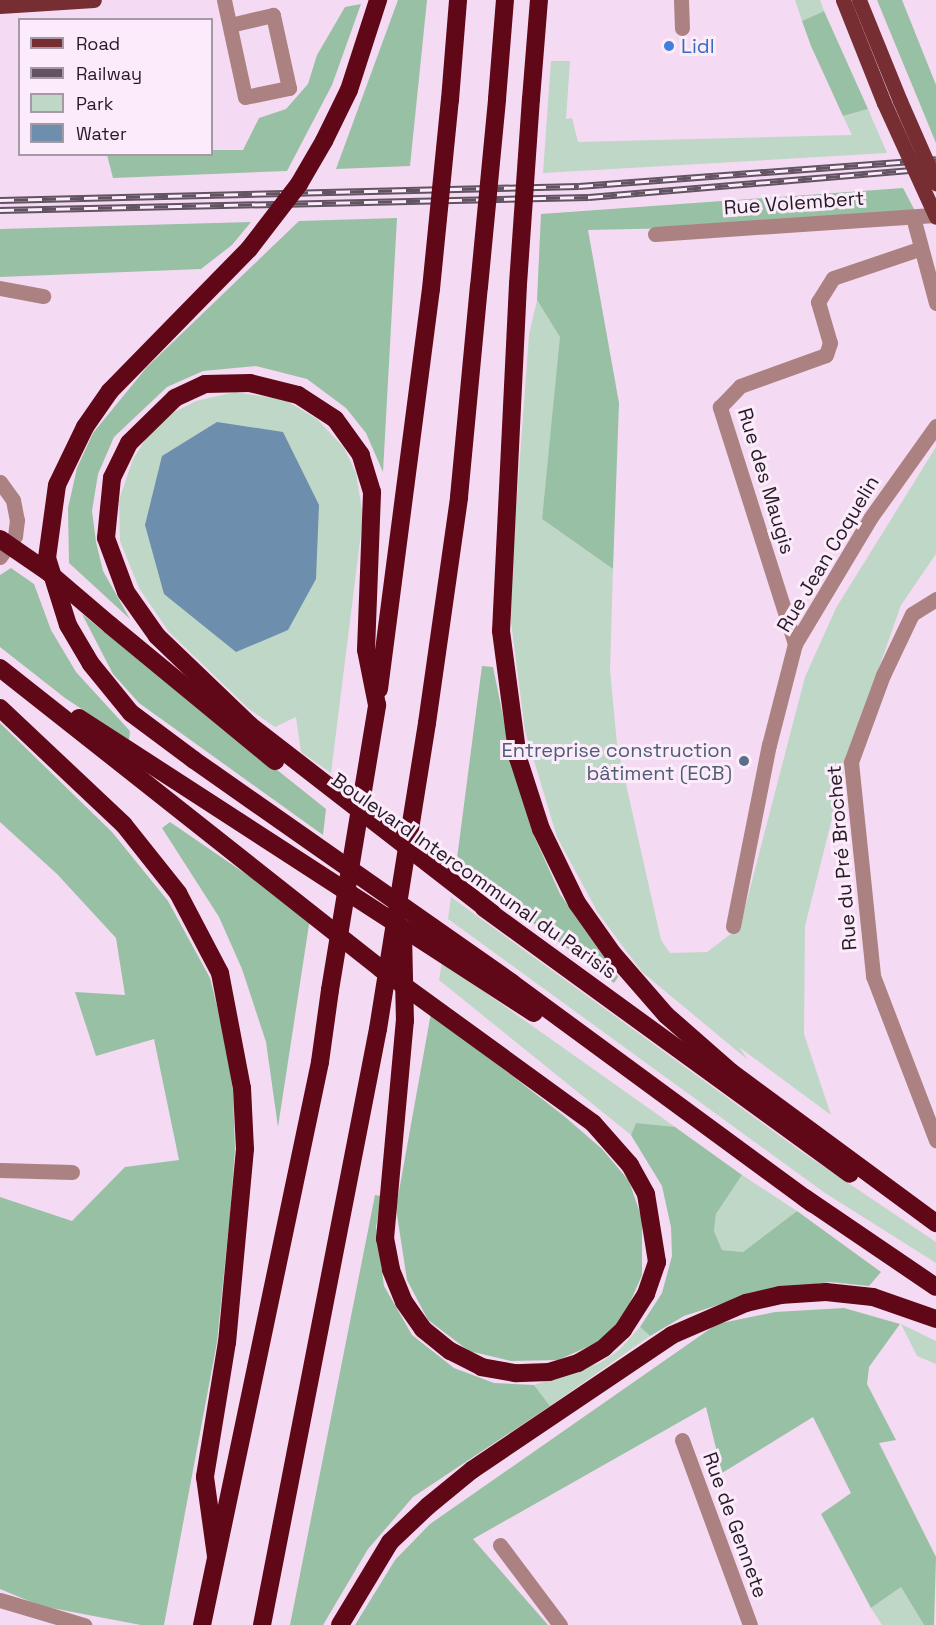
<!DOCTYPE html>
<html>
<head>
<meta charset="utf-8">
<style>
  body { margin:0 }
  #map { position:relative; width:936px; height:1625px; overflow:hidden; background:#f5daf3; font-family:"Space Grotesk",sans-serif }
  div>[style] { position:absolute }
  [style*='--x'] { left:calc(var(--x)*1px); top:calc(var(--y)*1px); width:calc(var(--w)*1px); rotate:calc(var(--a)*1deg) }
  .green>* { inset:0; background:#bfd7c6 }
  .forest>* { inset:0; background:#98c0a4 }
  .water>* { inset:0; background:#6d8eac }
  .minor>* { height:15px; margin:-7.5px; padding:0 7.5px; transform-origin:7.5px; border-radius:7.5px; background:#ac8181 }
  .major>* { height:15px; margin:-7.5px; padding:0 7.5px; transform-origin:7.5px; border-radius:7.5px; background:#762e33 }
  .highway>* { height:18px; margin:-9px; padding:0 9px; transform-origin:9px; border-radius:9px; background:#600718 }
  .rail>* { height:7px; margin-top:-3.5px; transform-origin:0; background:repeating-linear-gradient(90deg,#fcebfa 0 14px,#625361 0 28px); box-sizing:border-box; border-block:2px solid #625361 }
  .major-bridge>* { height:15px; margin:-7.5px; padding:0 7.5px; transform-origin:7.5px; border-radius:7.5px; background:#762e33 }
  .highway-bridge>* { height:18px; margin:-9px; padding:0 9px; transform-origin:9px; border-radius:9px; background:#600718 }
  .dots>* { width:16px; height:16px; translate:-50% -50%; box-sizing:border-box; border:3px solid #fcebfa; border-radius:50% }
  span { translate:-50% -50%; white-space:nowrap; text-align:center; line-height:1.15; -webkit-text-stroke:6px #fcebfa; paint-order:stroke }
  .shop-label { font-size:20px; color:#366cbe }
  .left { translate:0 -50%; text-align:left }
  .street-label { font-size:20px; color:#241b24 }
  .service-label { font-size:20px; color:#4e5e75 }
  .right { translate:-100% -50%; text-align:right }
  .legend { position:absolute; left:18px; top:18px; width:195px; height:138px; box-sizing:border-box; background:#fcebfa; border:2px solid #a698a4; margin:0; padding:8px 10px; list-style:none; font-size:18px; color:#241b24 }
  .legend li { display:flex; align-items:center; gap:12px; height:30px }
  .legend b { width:30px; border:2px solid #a698a4 }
</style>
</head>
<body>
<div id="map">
  <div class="green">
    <i style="clip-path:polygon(795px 0,820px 0,824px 11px,802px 21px)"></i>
    <i style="clip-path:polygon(551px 61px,570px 61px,566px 119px,572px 118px,578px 142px,852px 135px,843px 116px,868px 109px,887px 153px,543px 173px)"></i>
    <i style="clip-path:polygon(537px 300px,561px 337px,542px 519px,613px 569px,610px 670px,617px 744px,661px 940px,670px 953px,707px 952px,740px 927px,805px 677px,836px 608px,936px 447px,936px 554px,901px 605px,847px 759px,805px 926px,804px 1034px,831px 1115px,739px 1047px,748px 1060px,642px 972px,598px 913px,557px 837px,525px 731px,509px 606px,529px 335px)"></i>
    <i style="clip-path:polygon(235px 392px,285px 400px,317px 419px,344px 448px,356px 473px,363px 517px,331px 773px,301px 752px,296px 717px,275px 727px,249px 709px,169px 632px,139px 588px,120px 541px,119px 500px,133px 459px,157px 421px,196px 401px)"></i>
    <i style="clip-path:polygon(451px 897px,799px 1150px,936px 1242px,936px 1263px,825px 1193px,448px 919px)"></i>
    <i style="clip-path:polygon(442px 962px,678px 1129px,636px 1123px,631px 1135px,439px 980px)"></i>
    <i style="clip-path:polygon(742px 1175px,797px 1211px,743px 1252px,722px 1250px,714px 1231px,716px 1214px)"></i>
    <i style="clip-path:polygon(901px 1324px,936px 1341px,936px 1364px,917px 1356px)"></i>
    <i style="clip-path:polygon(640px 1327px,650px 1336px,550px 1406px,534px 1385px,600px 1363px,619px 1350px)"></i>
    <i style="clip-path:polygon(901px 1587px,924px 1625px,882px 1625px,871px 1608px)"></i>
  </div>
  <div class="forest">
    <i style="clip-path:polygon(398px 0,427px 0,410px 166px,336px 169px)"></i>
    <i style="clip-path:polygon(877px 0,902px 0,936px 85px,936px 143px)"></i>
    <i style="clip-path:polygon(361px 4px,332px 85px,287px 171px,113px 178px,107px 155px,212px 154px,212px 150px,243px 150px,259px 118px,286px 109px,308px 84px,317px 55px,345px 7px)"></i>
    <i style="clip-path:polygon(824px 11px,868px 109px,843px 116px,811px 46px,802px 21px)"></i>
    <i style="clip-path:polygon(903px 188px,915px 211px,728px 227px,588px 230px,619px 403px,613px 569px,542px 519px,560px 337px,537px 300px,541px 214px)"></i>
    <i style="clip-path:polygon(397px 218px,383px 472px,366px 433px,346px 408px,307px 379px,256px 366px,203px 371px,167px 387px,114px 437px,98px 474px,92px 511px,96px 542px,103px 571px,130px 619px,69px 563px,68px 508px,77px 468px,93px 433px,147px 367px,299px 221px)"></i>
    <i style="clip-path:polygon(251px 222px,232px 245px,201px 269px,0 277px,0 229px)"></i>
    <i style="clip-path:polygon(11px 568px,34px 584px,51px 630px,76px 672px,130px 731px,129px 740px,65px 698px,0 647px,0 575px)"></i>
    <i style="clip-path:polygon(82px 614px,326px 809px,323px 835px,139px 703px,113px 674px)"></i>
    <i style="clip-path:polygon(482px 666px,493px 667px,512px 761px,532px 831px,560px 894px,618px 977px,614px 983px,456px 866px)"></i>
    <i style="clip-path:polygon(0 723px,112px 832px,168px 901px,210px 978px,225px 1038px,233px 1091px,235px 1150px,230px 1214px,217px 1342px,164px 1625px,141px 1625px,41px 1606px,0 1589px,0 1197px,72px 1221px,125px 1167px,179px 1160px,154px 1039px,96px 1056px,75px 992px,125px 995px,116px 938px,57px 874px,0 822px)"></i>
    <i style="clip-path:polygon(170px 822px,310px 918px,278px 1127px,266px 1042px,242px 969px,219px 917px,162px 828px)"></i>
    <i style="clip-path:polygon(431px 1013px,564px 1116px,602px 1149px,629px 1181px,642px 1219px,642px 1275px,625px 1314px,601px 1341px,558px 1360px,511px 1361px,469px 1351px,428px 1320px,407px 1280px,396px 1208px)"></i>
    <i style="clip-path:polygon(636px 1123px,675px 1127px,742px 1175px,716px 1214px,714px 1231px,722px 1250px,743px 1252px,797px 1211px,881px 1272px,869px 1286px,830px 1282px,758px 1292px,684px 1316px,650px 1336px,640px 1327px,662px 1293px,672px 1256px,671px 1227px,662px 1186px,631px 1135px)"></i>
    <i style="clip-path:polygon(375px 1195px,381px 1196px,376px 1227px,384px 1286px,412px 1335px,454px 1368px,494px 1383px,534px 1385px,550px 1406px,413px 1497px,368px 1549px,323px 1625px,290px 1625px)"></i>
    <i style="clip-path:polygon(844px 1308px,900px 1324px,869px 1367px,867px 1384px,896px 1440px,879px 1443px,936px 1557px,934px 1625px,924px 1625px,901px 1587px,871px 1608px,821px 1514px,851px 1493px,813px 1417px,722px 1473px,706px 1407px,473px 1539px,548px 1625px,355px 1625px,395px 1560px,430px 1524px,717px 1324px,775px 1312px)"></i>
  </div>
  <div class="water">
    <i style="clip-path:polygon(217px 422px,283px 432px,319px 505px,316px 579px,288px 630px,236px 652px,164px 594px,145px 525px,162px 456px)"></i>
  </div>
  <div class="minor">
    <i style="--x:224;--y:0;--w:99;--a:77.8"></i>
    <i style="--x:245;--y:97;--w:45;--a:-11.6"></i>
    <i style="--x:289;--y:88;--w:75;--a:-102.4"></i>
    <i style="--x:273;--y:15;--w:44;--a:166.9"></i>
    <i style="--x:681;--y:0;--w:28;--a:88"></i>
    <i style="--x:913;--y:217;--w:89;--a:75"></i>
    <i style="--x:655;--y:234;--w:282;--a:-3.9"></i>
    <i style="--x:0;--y:288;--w:44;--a:10.5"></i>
    <i style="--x:0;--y:482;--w:22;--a:54"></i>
    <i style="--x:13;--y:500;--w:20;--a:79"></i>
    <i style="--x:17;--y:520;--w:16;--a:97"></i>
    <i style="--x:15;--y:536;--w:26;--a:126"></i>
    <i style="--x:936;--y:599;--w:28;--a:148"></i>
    <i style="--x:912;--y:614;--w:68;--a:115.4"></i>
    <i style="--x:883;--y:675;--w:93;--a:110.2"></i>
    <i style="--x:851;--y:762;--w:215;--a:84.1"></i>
    <i style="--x:873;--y:976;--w:176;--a:69"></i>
    <i style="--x:795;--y:644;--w:249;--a:-107.6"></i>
    <i style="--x:720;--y:407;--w:29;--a:-46"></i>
    <i style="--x:740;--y:386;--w:91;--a:-19.8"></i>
    <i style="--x:826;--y:355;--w:13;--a:-72"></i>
    <i style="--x:830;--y:343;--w:43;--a:-106.3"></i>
    <i style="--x:818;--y:302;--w:28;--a:-58"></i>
    <i style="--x:833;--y:278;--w:91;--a:-18.6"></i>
    <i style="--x:733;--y:926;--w:185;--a:-78.8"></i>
    <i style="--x:769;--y:745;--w:104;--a:-75.6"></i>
    <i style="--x:795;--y:644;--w:148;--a:-59.1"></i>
    <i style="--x:871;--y:517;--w:112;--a:-54.5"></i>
    <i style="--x:0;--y:1170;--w:72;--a:1.6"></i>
    <i style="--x:682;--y:1440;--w:197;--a:69.8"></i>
    <i style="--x:500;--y:1545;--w:100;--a:53.1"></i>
    <i style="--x:0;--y:1600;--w:88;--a:16.6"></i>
  </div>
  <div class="major">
    <i style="--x:843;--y:0;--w:111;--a:68.3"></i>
    <i style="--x:859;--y:0;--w:109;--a:67.9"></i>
    <i style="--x:0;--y:6;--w:94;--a:-3.7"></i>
  </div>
  <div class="highway">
    <i style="--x:497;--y:99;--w:99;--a:-85.4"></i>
    <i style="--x:531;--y:99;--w:99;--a:-85.4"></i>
    <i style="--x:450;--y:100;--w:100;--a:-85.4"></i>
    <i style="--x:324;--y:141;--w:57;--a:-63.9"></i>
    <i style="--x:349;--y:90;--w:95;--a:-72.1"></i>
    <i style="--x:249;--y:249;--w:199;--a:134.4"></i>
    <i style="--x:110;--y:391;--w:44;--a:124.8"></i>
    <i style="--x:85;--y:427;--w:64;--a:115.8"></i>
    <i style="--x:57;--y:485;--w:74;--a:97.8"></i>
    <i style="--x:47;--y:558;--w:70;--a:72.6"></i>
    <i style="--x:68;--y:625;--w:45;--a:59.5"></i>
    <i style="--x:91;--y:664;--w:63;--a:50.8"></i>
    <i style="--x:131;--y:713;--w:79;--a:36.7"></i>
    <i style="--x:194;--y:760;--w:388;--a:35"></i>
    <i style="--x:512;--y:983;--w:373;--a:36.3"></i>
    <i style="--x:518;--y:284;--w:347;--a:92.8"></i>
    <i style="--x:501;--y:631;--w:128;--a:82.4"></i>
    <i style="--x:518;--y:758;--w:75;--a:72.1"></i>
    <i style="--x:541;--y:829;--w:82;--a:64.1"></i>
    <i style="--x:577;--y:903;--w:62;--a:54.8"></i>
    <i style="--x:613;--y:954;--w:81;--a:49"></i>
    <i style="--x:666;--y:1015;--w:86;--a:41.2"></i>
    <i style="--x:731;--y:1072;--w:255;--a:36.4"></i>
    <i style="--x:110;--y:625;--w:214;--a:39.5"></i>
    <i style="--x:0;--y:668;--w:486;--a:38.3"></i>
    <i style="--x:381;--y:969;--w:262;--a:36"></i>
    <i style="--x:593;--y:1123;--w:56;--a:48.6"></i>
    <i style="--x:630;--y:1165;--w:33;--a:61"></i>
    <i style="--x:646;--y:1194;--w:69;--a:80.8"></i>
    <i style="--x:657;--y:1262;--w:34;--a:109"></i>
    <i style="--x:646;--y:1294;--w:43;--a:122.6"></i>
    <i style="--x:623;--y:1330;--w:26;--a:137"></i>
    <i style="--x:604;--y:1348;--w:30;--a:150"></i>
    <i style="--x:578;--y:1363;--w:30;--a:163"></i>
    <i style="--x:549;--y:1372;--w:34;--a:178"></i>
    <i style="--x:515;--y:1373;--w:34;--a:-170"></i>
    <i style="--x:482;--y:1367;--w:36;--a:-153"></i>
    <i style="--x:450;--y:1351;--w:35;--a:-141"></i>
    <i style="--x:423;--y:1329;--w:33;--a:-125"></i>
    <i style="--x:404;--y:1302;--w:35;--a:-112"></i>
    <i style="--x:391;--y:1269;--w:31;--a:-101"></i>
    <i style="--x:385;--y:1239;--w:219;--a:-84.8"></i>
    <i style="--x:379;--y:689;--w:403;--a:-82.6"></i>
    <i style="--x:377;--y:705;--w:56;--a:-101.3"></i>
    <i style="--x:366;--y:650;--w:158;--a:-87.8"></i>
    <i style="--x:372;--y:492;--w:39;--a:-107"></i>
    <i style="--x:361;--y:455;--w:44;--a:-125.8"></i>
    <i style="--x:335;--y:419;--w:44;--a:-147"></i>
    <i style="--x:298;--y:395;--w:49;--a:-166"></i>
    <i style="--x:250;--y:383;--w:45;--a:178.7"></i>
    <i style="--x:205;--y:384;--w:33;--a:155"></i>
    <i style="--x:175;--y:398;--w:64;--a:135.6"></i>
    <i style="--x:129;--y:443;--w:39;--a:116"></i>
    <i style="--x:112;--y:478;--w:60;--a:95.7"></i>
    <i style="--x:106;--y:538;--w:58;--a:69.7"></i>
    <i style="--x:126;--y:592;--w:54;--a:54.8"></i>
    <i style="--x:157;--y:636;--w:130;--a:43.8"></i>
    <i style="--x:251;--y:726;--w:306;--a:37.8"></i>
    <i style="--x:0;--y:708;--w:170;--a:43.3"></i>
    <i style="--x:124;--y:825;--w:87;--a:51.5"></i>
    <i style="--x:178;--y:893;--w:90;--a:62.3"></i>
    <i style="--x:220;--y:973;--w:117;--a:79.2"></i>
    <i style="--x:242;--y:1088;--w:61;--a:87.2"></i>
    <i style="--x:245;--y:1149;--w:194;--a:95.3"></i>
    <i style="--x:227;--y:1342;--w:137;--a:99.3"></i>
    <i style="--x:205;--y:1477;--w:80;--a:82.1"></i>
    <i style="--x:79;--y:718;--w:542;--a:32.96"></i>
    <i style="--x:427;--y:723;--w:228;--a:-81.9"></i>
    <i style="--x:459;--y:497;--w:211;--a:-84.6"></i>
    <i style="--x:484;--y:908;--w:452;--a:36"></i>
    <i style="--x:805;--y:1198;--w:158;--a:34.2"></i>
    <i style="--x:202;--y:1625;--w:575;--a:-78.16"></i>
    <i style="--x:320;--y:1062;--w:73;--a:-82.1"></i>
    <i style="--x:262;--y:1625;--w:607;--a:-78.99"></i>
    <i style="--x:340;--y:1625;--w:97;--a:-58.9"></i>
    <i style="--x:390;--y:1542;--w:52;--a:-43.5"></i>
    <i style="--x:428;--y:1506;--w:57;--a:-39.3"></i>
    <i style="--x:472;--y:1470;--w:241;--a:-34"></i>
    <i style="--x:672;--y:1335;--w:81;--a:-23.4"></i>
    <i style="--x:746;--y:1303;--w:35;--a:-13"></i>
    <i style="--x:780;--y:1295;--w:46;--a:-3.7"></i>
    <i style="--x:826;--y:1292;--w:47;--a:6.1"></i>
    <i style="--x:873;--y:1297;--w:67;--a:19.2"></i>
  </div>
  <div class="rail">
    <i style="--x:0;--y:200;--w:579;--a:-1.39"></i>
    <i style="--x:579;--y:186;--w:358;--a:-4.3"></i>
    <i style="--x:0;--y:210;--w:589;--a:-1.26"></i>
    <i style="--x:589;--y:197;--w:348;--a:-4.8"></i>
  </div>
  <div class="major-bridge">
    <i style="--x:900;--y:101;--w:90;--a:66.3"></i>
    <i style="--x:884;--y:103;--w:125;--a:65.5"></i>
  </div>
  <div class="highway-bridge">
    <i style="--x:249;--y:249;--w:82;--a:-52.4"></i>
    <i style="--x:299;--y:184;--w:50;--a:-59.8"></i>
    <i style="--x:518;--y:284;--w:185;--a:-86"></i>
    <i style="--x:479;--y:287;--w:189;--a:-84.5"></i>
    <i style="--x:431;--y:289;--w:190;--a:-84.3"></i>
    <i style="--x:0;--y:539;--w:58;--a:34.5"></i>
    <i style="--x:48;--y:572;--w:82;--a:40.5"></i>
    <i style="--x:403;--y:934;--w:87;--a:88.7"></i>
    <i style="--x:330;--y:990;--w:289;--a:-80.6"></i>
    <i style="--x:378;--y:1029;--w:310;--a:-80.9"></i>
  </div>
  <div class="dots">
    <i style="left:669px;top:46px;background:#3f7fe0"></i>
    <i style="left:744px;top:761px;background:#5c6f8a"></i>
  </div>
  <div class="shop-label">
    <span class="left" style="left:681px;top:46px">Lidl</span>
  </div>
  <div class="street-label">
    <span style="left:794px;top:203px;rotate:-4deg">Rue Volembert</span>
    <span style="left:766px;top:481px;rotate:73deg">Rue des Maugis</span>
    <span style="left:828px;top:554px;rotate:-59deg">Rue Jean Coquelin</span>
    <span style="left:842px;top:858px;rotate:-95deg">Rue du Pré Brochet</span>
    <span style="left:474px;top:876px;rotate:35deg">Boulevard Intercommunal du Parisis</span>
    <span style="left:735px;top:1525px;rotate:70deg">Rue de Gennete</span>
  </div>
  <div class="service-label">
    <span class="right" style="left:732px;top:762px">Entreprise construction<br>bâtiment (ECB)</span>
  </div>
  <ul class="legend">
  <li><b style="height:8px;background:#762e33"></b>Road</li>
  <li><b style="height:8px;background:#625361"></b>Railway</li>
  <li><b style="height:16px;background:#bfd7c6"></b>Park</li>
  <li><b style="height:16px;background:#6d8eac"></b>Water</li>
  </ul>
</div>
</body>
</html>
